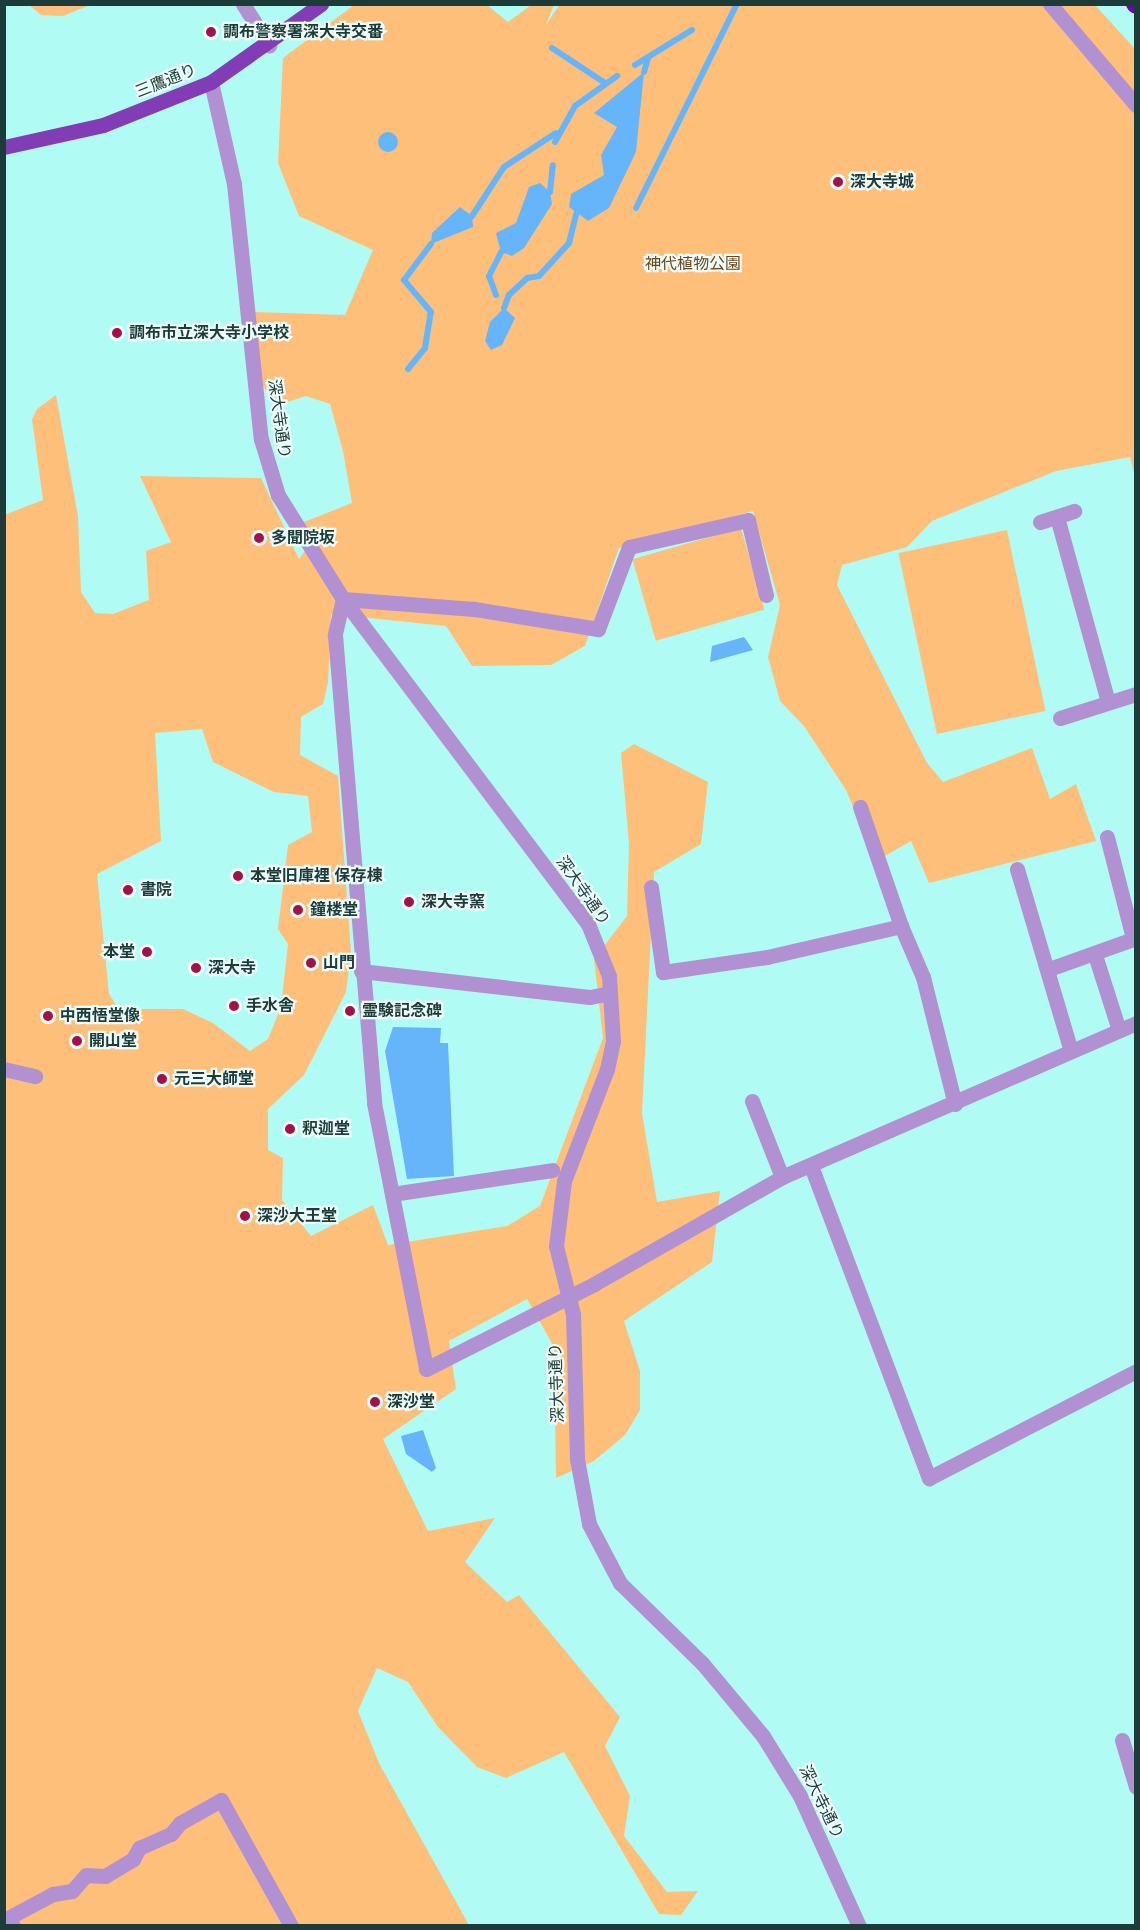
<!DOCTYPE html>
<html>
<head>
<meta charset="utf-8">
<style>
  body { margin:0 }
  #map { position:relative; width:1140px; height:1930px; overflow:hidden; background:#b0fcf4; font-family:"Work Sans","Noto Sans JP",sans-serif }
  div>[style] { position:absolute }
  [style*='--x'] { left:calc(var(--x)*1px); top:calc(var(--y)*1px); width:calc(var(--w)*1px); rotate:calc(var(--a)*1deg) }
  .green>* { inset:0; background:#febf7a; transform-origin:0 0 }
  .water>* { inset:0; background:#66b5fb }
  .round { border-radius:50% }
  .stream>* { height:6px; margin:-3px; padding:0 3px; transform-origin:3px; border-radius:3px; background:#66b5fb }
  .minor>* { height:15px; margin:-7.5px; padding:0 7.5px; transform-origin:7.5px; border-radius:7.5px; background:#b291d2 }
  .major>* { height:15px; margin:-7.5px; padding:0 7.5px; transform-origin:7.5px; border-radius:7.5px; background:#823cb6 }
  .highway>* { height:18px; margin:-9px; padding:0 9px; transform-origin:9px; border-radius:9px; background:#7100aa }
  .dots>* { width:16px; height:16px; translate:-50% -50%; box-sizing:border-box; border:3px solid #eefcfa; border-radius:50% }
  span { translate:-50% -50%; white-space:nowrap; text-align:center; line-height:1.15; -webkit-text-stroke:4.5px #eefcfa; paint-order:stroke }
  .poi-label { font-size:16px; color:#1d3c39; font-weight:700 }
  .left { translate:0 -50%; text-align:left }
  .right { translate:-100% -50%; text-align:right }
  .street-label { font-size:16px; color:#1d3c39 }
  .park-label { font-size:16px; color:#6d481e }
  .frame { position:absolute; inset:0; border:6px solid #1d3c39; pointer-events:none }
</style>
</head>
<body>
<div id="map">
  <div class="green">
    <i style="clip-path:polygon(evenodd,560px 4px,1095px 5px,1135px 49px,1135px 477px,1130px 457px,1056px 471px,932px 521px,907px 547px,842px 565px,837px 585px,927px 763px,943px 782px,1032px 748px,1050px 799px,1076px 784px,1096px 841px,929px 883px,911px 841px,876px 861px,846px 790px,804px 726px,780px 701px,768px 657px,780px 605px,753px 511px,619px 548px,585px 646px,551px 665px,472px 666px,446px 626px,331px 614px,328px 683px,323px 704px,301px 717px,300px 755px,338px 776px,351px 952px,346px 992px,304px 1075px,268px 1109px,268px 1150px,283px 1158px,282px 1200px,311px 1236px,373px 1205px,388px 1245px,507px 1226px,540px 1206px,603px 1038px,594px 959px,627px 916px,629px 844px,621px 753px,634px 744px,708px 782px,701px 844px,654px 872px,642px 1113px,657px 1202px,720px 1191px,712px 1262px,624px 1321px,640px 1371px,640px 1410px,625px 1435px,594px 1461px,556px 1478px,554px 1347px,527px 1299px,449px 1341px,456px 1389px,383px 1439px,428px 1531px,495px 1518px,465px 1562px,507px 1602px,519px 1595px,620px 1717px,605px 1746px,630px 1796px,624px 1836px,667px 1892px,698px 1891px,681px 1915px,659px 1914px,564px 1752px,506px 1778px,477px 1767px,438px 1727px,408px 1682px,377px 1668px,358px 1711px,379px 1763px,469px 1925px,5px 1926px,4px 515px,43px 500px,32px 419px,37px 409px,56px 395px,78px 516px,81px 592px,95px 613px,113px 614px,149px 600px,146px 551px,171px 542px,140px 476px,261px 478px,299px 559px,314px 538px,304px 522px,352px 503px,343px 451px,330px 404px,306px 396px,278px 405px,261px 384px,253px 312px,345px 315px,373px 250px,299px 216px,278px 163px,283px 58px,354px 5px,487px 5px,508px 22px,531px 5px,554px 5px,546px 25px,560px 4px,202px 729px,213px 762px,274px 792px,308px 796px,312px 832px,288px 845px,278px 929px,288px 944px,281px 1007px,268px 1039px,250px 1051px,213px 1023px,183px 1009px,119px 1009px,109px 994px,97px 874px,161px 841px,155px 733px,202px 729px)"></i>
    <i style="clip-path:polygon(29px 5px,90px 5px,63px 16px,41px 15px)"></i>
    <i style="left:741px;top:528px;width:85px;height:113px;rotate:74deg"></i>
    <i style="left:1007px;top:530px;width:185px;height:111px;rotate:78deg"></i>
  </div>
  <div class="water">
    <i style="clip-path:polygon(644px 72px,636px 152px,609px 208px,588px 221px,569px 207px,571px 194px,604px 175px,601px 155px,617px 127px,594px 113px)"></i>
    <i class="round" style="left:378px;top:132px;width:20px;height:20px"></i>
    <i style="clip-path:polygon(540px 183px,550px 192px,552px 204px,524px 248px,512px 256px,501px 252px,496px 233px,516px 223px,529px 187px)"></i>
    <i style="clip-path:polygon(460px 207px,472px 216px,473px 227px,431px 244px,432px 233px)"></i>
    <i style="clip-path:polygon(504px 308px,515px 318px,502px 345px,491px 350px,485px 341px,490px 322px)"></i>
    <i style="clip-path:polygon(744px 637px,753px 650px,710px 662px,712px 646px)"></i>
    <i style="clip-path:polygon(393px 1027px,441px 1028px,440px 1043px,448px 1043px,454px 1176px,407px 1179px,385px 1051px)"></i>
    <i style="clip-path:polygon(423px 1430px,436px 1468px,432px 1472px,406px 1454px,401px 1436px)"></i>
  </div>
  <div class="stream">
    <i style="--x:552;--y:48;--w:64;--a:33.4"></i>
    <i style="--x:635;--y:65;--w:67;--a:-31.6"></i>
    <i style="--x:644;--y:72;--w:15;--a:-74"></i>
    <i style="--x:555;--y:142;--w:41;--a:-60.9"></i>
    <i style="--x:575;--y:106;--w:52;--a:-35.5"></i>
    <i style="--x:550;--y:192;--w:27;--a:-84"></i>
    <i style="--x:636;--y:208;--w:228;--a:-63.7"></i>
    <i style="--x:472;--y:216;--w:59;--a:-56.9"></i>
    <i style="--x:504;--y:167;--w:62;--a:-33.2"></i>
    <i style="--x:496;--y:295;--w:20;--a:-110"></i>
    <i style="--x:489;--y:276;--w:27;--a:-63"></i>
    <i style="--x:504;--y:308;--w:14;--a:-69"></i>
    <i style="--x:509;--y:295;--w:25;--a:-43"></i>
    <i style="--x:527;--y:278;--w:12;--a:-9"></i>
    <i style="--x:539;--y:276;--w:45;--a:-47.7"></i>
    <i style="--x:569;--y:243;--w:30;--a:-76"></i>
    <i style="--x:408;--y:369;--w:27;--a:-51"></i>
    <i style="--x:425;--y:348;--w:36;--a:-81"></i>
    <i style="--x:431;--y:312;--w:42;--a:-130.2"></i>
    <i style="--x:404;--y:280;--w:45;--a:-53.1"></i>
  </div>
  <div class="minor">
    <i style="--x:243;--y:4;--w:49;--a:57.6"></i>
    <i style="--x:1050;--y:4;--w:133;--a:49.6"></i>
    <i style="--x:211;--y:82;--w:105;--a:77.3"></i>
    <i style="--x:234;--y:184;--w:256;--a:84"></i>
    <i style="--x:261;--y:439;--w:59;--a:73.1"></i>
    <i style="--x:278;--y:495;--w:123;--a:58"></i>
    <i style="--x:343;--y:599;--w:407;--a:53"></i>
    <i style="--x:588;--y:924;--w:56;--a:68"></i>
    <i style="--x:609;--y:976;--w:65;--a:86.5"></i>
    <i style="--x:613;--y:1041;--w:29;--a:102"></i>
    <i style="--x:607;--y:1069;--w:120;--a:111"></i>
    <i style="--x:564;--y:1181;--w:65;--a:97"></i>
    <i style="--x:556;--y:1246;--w:70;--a:76"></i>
    <i style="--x:573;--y:1314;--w:145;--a:88.4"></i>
    <i style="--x:577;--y:1459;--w:66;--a:79.5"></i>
    <i style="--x:589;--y:1524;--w:67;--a:62.3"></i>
    <i style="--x:620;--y:1583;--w:115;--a:44.3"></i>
    <i style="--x:702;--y:1663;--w:95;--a:50.1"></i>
    <i style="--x:763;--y:1736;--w:70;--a:58.3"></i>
    <i style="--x:800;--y:1796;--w:143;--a:65.6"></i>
    <i style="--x:1057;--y:517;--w:192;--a:74.6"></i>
    <i style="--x:1040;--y:522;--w:36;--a:-18"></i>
    <i style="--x:766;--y:595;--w:77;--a:-103.5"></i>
    <i style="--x:748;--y:520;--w:122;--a:167.2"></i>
    <i style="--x:629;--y:547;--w:88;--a:110.7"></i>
    <i style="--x:598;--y:629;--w:126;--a:-170.8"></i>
    <i style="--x:474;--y:609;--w:131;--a:-175.6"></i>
    <i style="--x:343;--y:599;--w:37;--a:103"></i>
    <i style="--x:335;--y:635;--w:470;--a:85.2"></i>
    <i style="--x:374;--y:1103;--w:271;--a:78.9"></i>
    <i style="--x:426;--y:1369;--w:188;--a:-26.8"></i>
    <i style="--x:594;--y:1284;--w:216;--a:-29.6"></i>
    <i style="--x:782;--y:1177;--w:386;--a:-23.5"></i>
    <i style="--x:1060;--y:718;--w:80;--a:-17.5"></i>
    <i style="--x:1107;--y:837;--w:104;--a:75.6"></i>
    <i style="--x:1017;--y:869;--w:190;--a:73.5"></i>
    <i style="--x:651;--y:887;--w:86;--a:82"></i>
    <i style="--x:663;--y:972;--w:105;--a:-8.2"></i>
    <i style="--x:767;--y:957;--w:138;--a:-13"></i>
    <i style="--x:901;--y:926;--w:126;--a:-109"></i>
    <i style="--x:901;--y:926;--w:56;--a:66.7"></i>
    <i style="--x:923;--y:977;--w:131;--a:75.9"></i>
    <i style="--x:1095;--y:955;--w:79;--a:72.3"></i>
    <i style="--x:1049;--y:969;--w:92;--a:-19.6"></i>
    <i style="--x:361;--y:971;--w:230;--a:6.5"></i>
    <i style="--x:590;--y:997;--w:20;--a:-11"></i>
    <i style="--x:4;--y:1069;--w:32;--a:13"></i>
    <i style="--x:752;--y:1101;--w:82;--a:68.5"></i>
    <i style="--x:811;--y:1166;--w:334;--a:69.3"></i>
    <i style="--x:929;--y:1478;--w:233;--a:-27.3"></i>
    <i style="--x:392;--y:1194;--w:162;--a:-8.5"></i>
    <i style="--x:1122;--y:1740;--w:49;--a:73.4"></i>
    <i style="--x:13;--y:1926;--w:9;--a:-122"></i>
    <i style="--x:8;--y:1918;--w:51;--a:-28.1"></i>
    <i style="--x:53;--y:1894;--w:19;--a:-9"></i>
    <i style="--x:72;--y:1891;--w:21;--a:-49"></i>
    <i style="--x:86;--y:1875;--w:19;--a:3"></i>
    <i style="--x:105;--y:1876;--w:33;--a:-31"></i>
    <i style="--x:133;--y:1859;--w:13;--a:-61"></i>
    <i style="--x:139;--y:1848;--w:35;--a:-24"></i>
    <i style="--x:171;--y:1834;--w:14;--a:-51"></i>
    <i style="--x:180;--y:1823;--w:47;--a:-29.3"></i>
    <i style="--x:221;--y:1800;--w:144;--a:60.9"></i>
  </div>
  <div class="major">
    <i style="--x:4;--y:147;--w:101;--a:-12.5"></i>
    <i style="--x:103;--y:125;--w:116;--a:-21.7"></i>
    <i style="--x:211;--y:82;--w:135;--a:-35.3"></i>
  </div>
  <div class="highway">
    <i style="--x:1135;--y:4;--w:1;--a:45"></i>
  </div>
  <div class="dots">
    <i style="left:211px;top:32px;background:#a61048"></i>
    <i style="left:838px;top:182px;background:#a61048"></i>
    <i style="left:117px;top:333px;background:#a61048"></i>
    <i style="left:259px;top:538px;background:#a61048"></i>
    <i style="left:238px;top:876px;background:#a61048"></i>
    <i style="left:128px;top:890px;background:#a61048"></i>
    <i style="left:409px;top:902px;background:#a61048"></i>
    <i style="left:298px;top:910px;background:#a61048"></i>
    <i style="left:147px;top:952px;background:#a61048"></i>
    <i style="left:311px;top:963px;background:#a61048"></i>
    <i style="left:196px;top:968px;background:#a61048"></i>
    <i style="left:234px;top:1006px;background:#a61048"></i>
    <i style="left:350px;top:1011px;background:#a61048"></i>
    <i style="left:48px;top:1016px;background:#a61048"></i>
    <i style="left:77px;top:1041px;background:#a61048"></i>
    <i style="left:162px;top:1079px;background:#a61048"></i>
    <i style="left:290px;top:1129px;background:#a61048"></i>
    <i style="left:245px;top:1216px;background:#a61048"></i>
    <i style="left:375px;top:1402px;background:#a61048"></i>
  </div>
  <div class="poi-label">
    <span class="left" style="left:223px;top:32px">調布警察署深大寺交番</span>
    <span class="left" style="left:850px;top:182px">深大寺城</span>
    <span class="left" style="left:129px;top:333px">調布市立深大寺小学校</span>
    <span class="left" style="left:271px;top:538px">多聞院坂</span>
    <span class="left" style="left:250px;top:876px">本堂旧庫裡 保存棟</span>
    <span class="left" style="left:140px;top:890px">書院</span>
    <span class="left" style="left:421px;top:902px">深大寺窯</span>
    <span class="left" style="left:310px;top:910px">鐘楼堂</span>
    <span class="right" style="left:135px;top:952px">本堂</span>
    <span class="left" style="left:323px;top:963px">山門</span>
    <span class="left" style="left:208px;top:968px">深大寺</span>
    <span class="left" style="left:246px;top:1006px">手水舎</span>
    <span class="left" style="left:362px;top:1011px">霊験記念碑</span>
    <span class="left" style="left:60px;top:1016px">中西悟堂像</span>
    <span class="left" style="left:89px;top:1041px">開山堂</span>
    <span class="left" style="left:174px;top:1079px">元三大師堂</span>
    <span class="left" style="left:302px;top:1129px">釈迦堂</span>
    <span class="left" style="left:257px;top:1216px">深沙大王堂</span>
    <span class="left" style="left:387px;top:1402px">深沙堂</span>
  </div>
  <div class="street-label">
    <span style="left:166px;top:81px;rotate:-22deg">三鷹通り</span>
    <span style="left:279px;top:419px;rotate:82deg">深大寺通り</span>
    <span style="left:583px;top:891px;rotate:55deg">深大寺通り</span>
    <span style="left:557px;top:1383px;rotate:-92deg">深大寺通り</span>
    <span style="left:821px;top:1802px;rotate:64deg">深大寺通り</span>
  </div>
  <div class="park-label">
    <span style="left:693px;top:264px">神代植物公園</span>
  </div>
  <div class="frame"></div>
</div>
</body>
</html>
